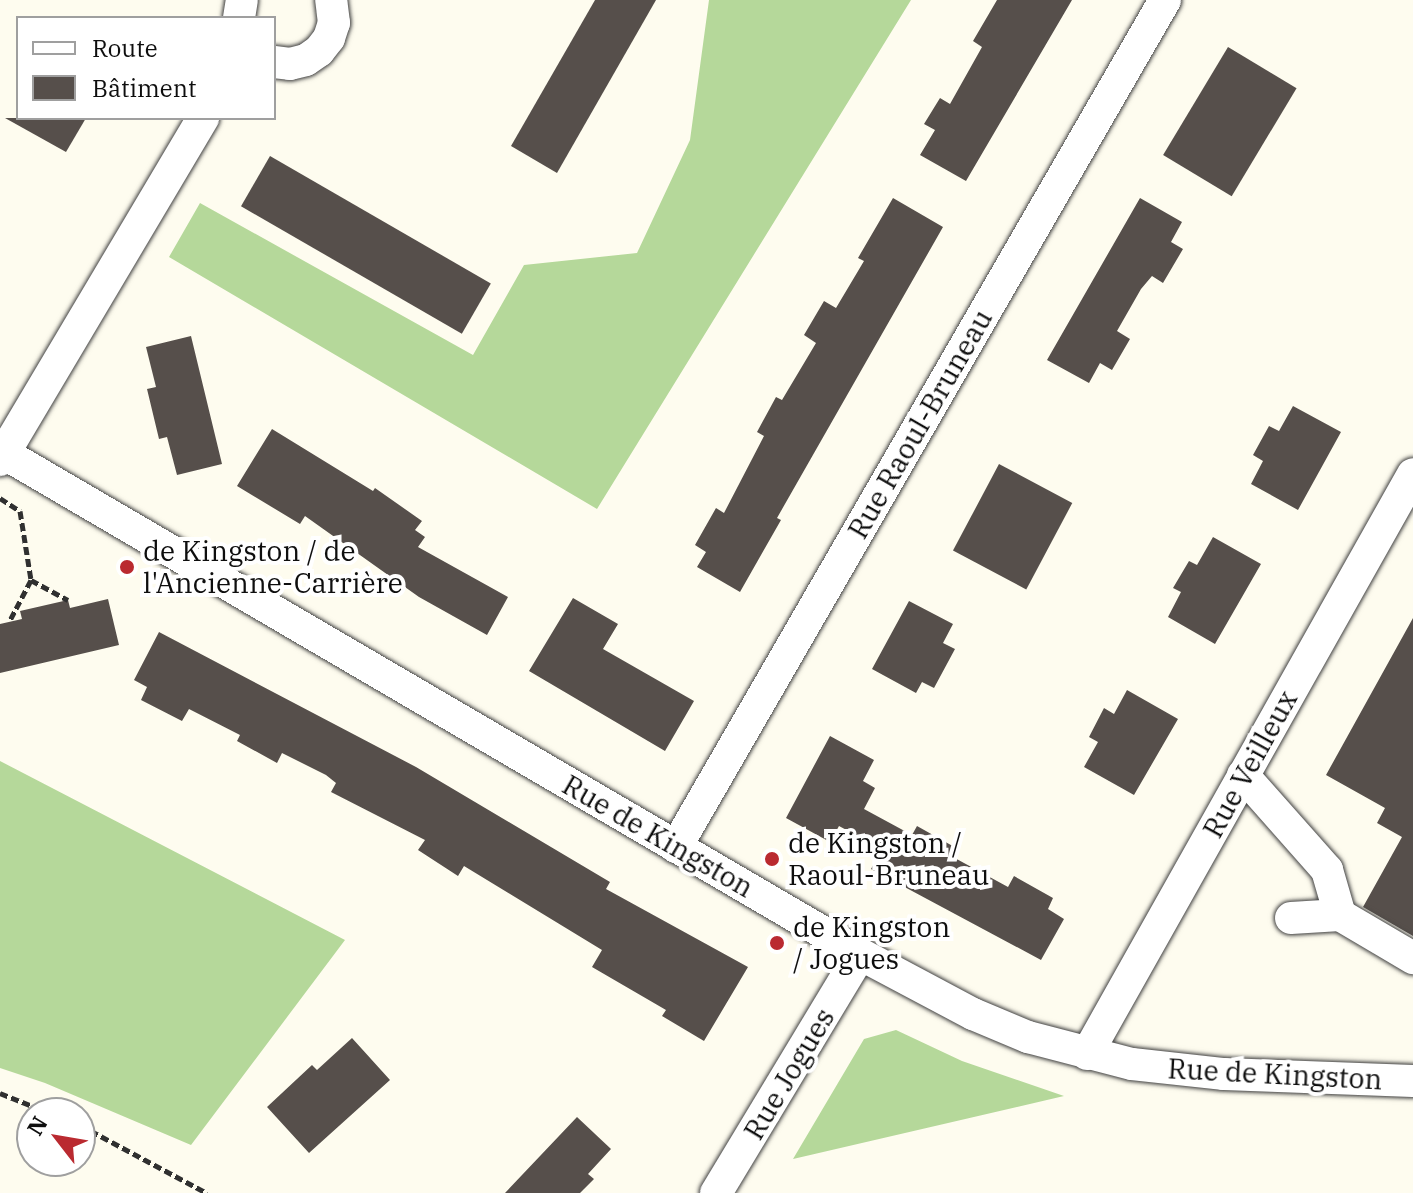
<!DOCTYPE html>
<html>
<head>
<meta charset="utf-8">
<style>
  body { margin:0 }
  #map { position:relative; width:1413px; height:1193px; overflow:hidden; background:#fefcef; font-family:"IBM Plex Serif",serif }
  div>[style] { position:absolute }
  [style*='--x'] { left:calc(var(--x)*1px); top:calc(var(--y)*1px); width:calc(var(--w)*1px); rotate:calc(var(--a)*1deg) }
  .forest>* { inset:0; background:#b5d89a }
  .building>* { inset:0; background:#564f4b; transform-origin:0 0 }
  .path>* { height:5px; margin-top:-2.5px; transform-origin:0; background:repeating-linear-gradient(90deg,#303030 0 8px,transparent 0 12px) }
  .roads { filter:drop-shadow(0 0 2px #414141) drop-shadow(0 0 2px #414141) }
  .minor>* { height:32px; margin:-16px; padding:0 16px; transform-origin:16px; border-radius:16px; background:#fff }
  .dots>* { width:22px; height:22px; translate:-50% -50%; box-sizing:border-box; border:4px solid #fff; border-radius:50% }
  span { translate:-50% -50%; white-space:nowrap; text-align:center; line-height:1.15; -webkit-text-stroke:8px #fff; paint-order:stroke }
  .street-label { font-size:28px; color:#0e0e0e }
  .poi-label { font-size:28px; color:#0e0e0e }
  .left { translate:0 -50%; text-align:left }
  .legend { position:absolute; left:16px; top:16px; width:260px; height:104px; box-sizing:border-box; background:#fff; border:2px solid #9f9f9f; margin:0; padding:10px 14px; list-style:none; font-size:24px; color:#0e0e0e }
  .legend li { display:flex; align-items:center; gap:16px; height:40px }
  .legend b { width:40px; border:2px solid #9f9f9f }
  .north { position:absolute; left:16px; top:1097px; width:80px; height:80px; box-sizing:border-box; background:#fff; border:2px solid #9f9f9f; border-radius:50%; rotate:301deg; font-size:22px; font-weight:700; line-height:32px; text-align:center; color:#0e0e0e }
  .north::after { content:''; display:block; margin:auto; width:28px; height:36px; background:#ba2a30; clip-path:polygon(50% 0,100% 100%,50% 72%,0 100%) }
</style>
</head>
<body>
<div id="map">
  <div class="forest">
    <i style="clip-path:polygon(709px 0,911px 0,597px 509px,169px 257px,200px 203px,473px 355px,524px 265px,637px 253px,690px 140px)"></i>
    <i style="clip-path:polygon(0 761px,345px 940px,191px 1145px,45px 1083px,0 1068px)"></i>
    <i style="clip-path:polygon(896px 1030px,962px 1061px,1064px 1096px,793px 1159px,864px 1039px)"></i>
  </div>
  <div class="building">
    <i style="clip-path:polygon(595px 0,656px 0,557px 173px,511px 146px)"></i>
    <i style="clip-path:polygon(997px 0,1072px 0,966px 181px,920px 155px,935px 130px,924px 124px,940px 98px,950px 104px,982px 47px,973px 41px)"></i>
    <i style="left:1228px;top:47px;width:80px;height:126px;rotate:31deg"></i>
    <i style="clip-path:polygon(5px 118px,86px 118px,66px 152px)"></i>
    <i style="left:270px;top:156px;width:255px;height:58px;rotate:30deg"></i>
    <i style="clip-path:polygon(893px 198px,943px 227px,777px 518px,781px 520px,740px 592px,697px 567px,706px 552px,695px 545px,716px 508px,724px 513px,764px 436px,757px 432px,776px 397px,782px 400px,816px 343px,804px 335px,824px 301px,836px 308px,864px 261px,858px 258px)"></i>
    <i style="clip-path:polygon(1140px 198px,1182px 222px,1171px 242px,1183px 249px,1163px 283px,1152px 276px,1141px 289px,1117px 331px,1130px 339px,1112px 370px,1100px 363px,1089px 383px,1047px 360px)"></i>
    <i style="clip-path:polygon(191px 336px,222px 464px,177px 475px,167px 437px,159px 439px,147px 389px,156px 387px,146px 347px)"></i>
    <i style="clip-path:polygon(1293px 406px,1341px 432px,1298px 510px,1251px 484px,1263px 461px,1253px 455px,1269px 426px,1279px 431px)"></i>
    <i style="clip-path:polygon(272px 429px,373px 491px,375px 488px,422px 521px,415px 530px,425px 537px,418px 547px,508px 597px,487px 635px,419px 597px,305px 516px,300px 524px,237px 486px)"></i>
    <i style="left:999px;top:464px;width:83px;height:98px;rotate:28deg"></i>
    <i style="clip-path:polygon(1213px 537px,1261px 564px,1215px 644px,1168px 617px,1181px 592px,1173px 588px,1189px 561px,1197px 565px)"></i>
    <i style="clip-path:polygon(573px 598px,618px 624px,603px 649px,694px 701px,665px 751px,529px 671px)"></i>
    <i style="clip-path:polygon(108px 599px,119px 645px,0 673px,0 624px,22px 619px,20px 611px,68px 600px,70px 608px)"></i>
    <i style="clip-path:polygon(909px 601px,953px 624px,943px 643px,955px 649px,934px 688px,922px 682px,916px 693px,872px 669px)"></i>
    <i style="clip-path:polygon(1413px 618px,1413px 936px,1363px 907px,1402px 837px,1377px 823px,1385px 808px,1326px 775px)"></i>
    <i style="clip-path:polygon(159px 632px,416px 767px,610px 882px,606px 889px,748px 967px,704px 1041px,662px 1016px,666px 1010px,592px 967px,602px 950px,464px 866px,458px 876px,418px 850px,425px 840px,331px 792px,336px 783px,326px 775px,282px 753px,277px 763px,237px 741px,240px 735px,189px 709px,182px 721px,141px 700px,147px 687px,134px 680px)"></i>
    <i style="clip-path:polygon(1127px 690px,1178px 719px,1134px 795px,1084px 767px,1098px 742px,1089px 737px,1104px 708px,1114px 714px)"></i>
    <i style="clip-path:polygon(830px 736px,874px 760px,863px 781px,875px 788px,864px 809px,912px 835px,917px 826px,958px 849px,953px 857px,1008px 887px,1014px 876px,1053px 898px,1048px 909px,1064px 919px,1041px 960px,871px 869px,882px 849px,839px 826px,830px 842px,786px 818px)"></i>
    <i style="clip-path:polygon(352px 1038px,390px 1080px,309px 1153px,267px 1107px,312px 1065px,317px 1070px)"></i>
    <i style="clip-path:polygon(577px 1117px,611px 1149px,588px 1174px,594px 1179px,580px 1193px,505px 1193px)"></i>
  </div>
  <div class="path">
    <i style="--x:0;--y:498;--w:24;--a:33"></i>
    <i style="--x:20;--y:511;--w:70;--a:80.9"></i>
    <i style="--x:31;--y:580;--w:47;--a:117.6"></i>
    <i style="--x:31;--y:580;--w:42;--a:28.4"></i>
    <i style="--x:0;--y:1093;--w:54;--a:21.8"></i>
    <i style="--x:80;--y:1125;--w:144;--a:28.2"></i>
  </div>
  <div class="roads">
    <div class="minor">
      <i style="--x:239;--y:18;--w:18;--a:-81"></i>
      <i style="--x:274;--y:62;--w:16;--a:7"></i>
      <i style="--x:290;--y:64;--w:16;--a:-14"></i>
      <i style="--x:306;--y:60;--w:16;--a:-35"></i>
      <i style="--x:319;--y:51;--w:16;--a:-52"></i>
      <i style="--x:329;--y:38;--w:16;--a:-72"></i>
      <i style="--x:334;--y:23;--w:23;--a:-97"></i>
      <i style="--x:0;--y:451;--w:996;--a:30.32"></i>
      <i style="--x:860;--y:954;--w:128;--a:28"></i>
      <i style="--x:973;--y:1014;--w:60;--a:22.7"></i>
      <i style="--x:1028;--y:1037;--w:107;--a:14.6"></i>
      <i style="--x:1132;--y:1064;--w:93;--a:6.2"></i>
      <i style="--x:1224;--y:1074;--w:189;--a:2.1"></i>
      <i style="--x:0;--y:460;--w:398;--a:-59.3"></i>
      <i style="--x:1243;--y:775;--w:127;--a:48.5"></i>
      <i style="--x:1327;--y:870;--w:47;--a:73.9"></i>
      <i style="--x:676;--y:847;--w:978;--a:-60"></i>
      <i style="--x:1291;--y:918;--w:49;--a:-3.5"></i>
      <i style="--x:1340;--y:915;--w:85;--a:30.5"></i>
      <i style="--x:1087;--y:1054;--w:665;--a:-60.66"></i>
      <i style="--x:716;--y:1193;--w:279;--a:-58.9"></i>
    </div>
  </div>
  <div class="dots">
    <i style="left:127px;top:567px;background:#ba2a30"></i>
    <i style="left:772px;top:859px;background:#ba2a30"></i>
    <i style="left:777px;top:943px;background:#ba2a30"></i>
  </div>
  <div class="street-label">
    <span style="left:920px;top:424px;rotate:-60deg">Rue Raoul-Bruneau</span>
    <span style="left:1250px;top:764px;rotate:-61deg">Rue Veilleux</span>
    <span style="left:658px;top:836px;rotate:30deg">Rue de Kingston</span>
    <span style="left:789px;top:1074px;rotate:-59deg">Rue Jogues</span>
    <span style="left:1275px;top:1074px;rotate:3deg">Rue de Kingston</span>
  </div>
  <div class="poi-label">
    <span class="left" style="left:143px;top:567px">de Kingston / de<br>l'Ancienne-Carrière</span>
    <span class="left" style="left:788px;top:859px">de Kingston /<br>Raoul-Bruneau</span>
    <span class="left" style="left:793px;top:943px">de Kingston<br>/ Jogues</span>
  </div>
  <ul class="legend">
  <li><b style="height:10px;background:#fff"></b>Route</li>
  <li><b style="height:22px;background:#564f4b"></b>Bâtiment</li>
  </ul>
  <div class="north">N</div>
</div>
</body>
</html>
